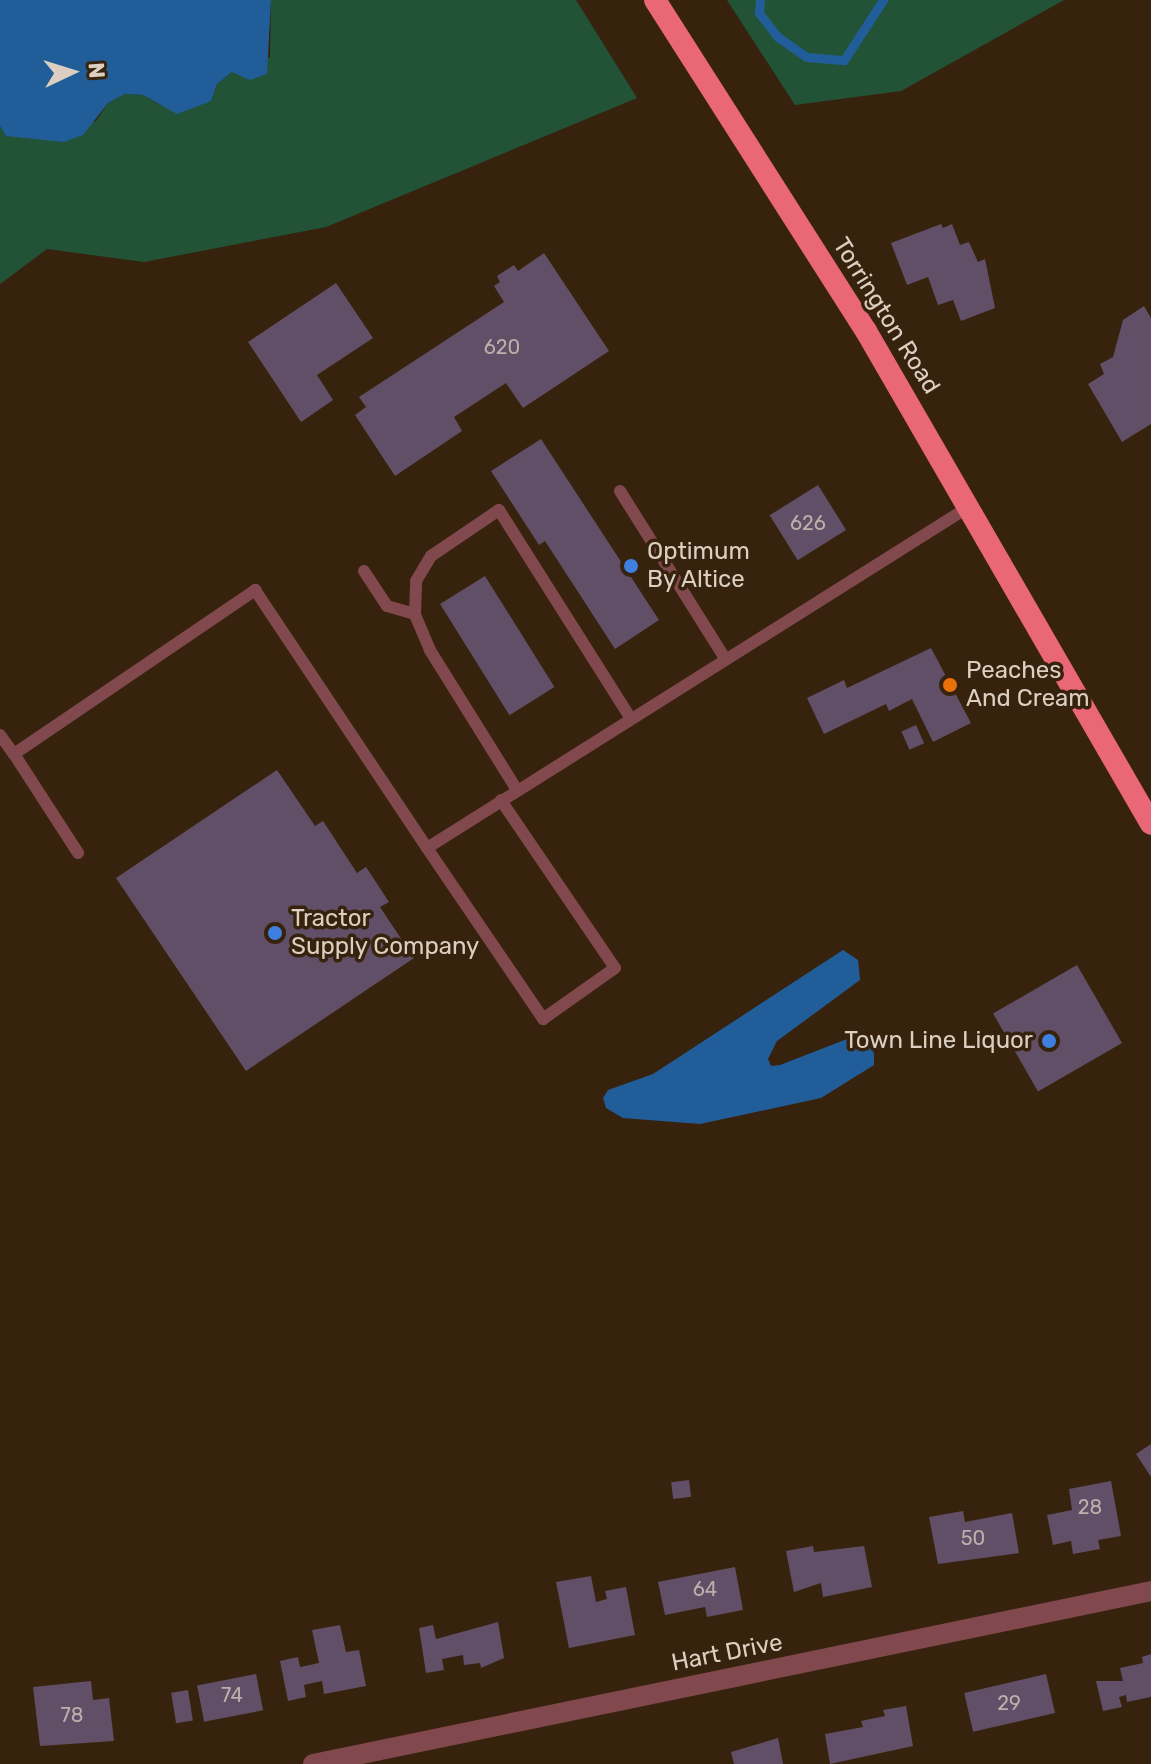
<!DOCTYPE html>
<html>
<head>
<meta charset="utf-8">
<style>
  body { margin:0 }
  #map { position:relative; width:1151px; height:1764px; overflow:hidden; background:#37230d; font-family:Rubik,sans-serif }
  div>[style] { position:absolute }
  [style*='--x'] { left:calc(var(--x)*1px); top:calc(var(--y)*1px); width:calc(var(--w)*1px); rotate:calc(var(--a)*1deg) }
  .green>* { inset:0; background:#225337 }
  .water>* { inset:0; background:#215e99 }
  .stream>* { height:9px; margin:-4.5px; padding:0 4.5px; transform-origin:4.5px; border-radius:4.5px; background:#215e99 }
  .building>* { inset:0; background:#614e67; transform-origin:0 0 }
  .service>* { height:12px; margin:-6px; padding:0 6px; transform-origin:6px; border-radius:6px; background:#81484d }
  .minor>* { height:20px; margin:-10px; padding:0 10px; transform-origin:10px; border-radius:10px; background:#81484d }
  .trunk>* { height:22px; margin:-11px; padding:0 11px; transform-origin:11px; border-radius:11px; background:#e96776 }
  .dots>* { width:22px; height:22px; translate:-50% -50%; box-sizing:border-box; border:4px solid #37230d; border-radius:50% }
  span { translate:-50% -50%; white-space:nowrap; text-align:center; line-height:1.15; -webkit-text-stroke:7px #37230d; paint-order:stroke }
  .number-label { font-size:20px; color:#bdafab }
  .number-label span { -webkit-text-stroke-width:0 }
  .street-label { font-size:24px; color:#dccfc2 }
  .poi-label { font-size:24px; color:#dccfc2 }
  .left { translate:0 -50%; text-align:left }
  .right { translate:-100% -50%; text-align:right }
  .north { position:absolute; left:32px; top:32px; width:80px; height:80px; -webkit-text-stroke:6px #37230d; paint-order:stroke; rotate:86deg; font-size:22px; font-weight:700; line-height:32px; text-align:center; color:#dccfc2 }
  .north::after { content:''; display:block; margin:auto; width:28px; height:36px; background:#dccfc2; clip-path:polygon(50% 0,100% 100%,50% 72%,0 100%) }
</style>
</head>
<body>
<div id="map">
  <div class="green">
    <i style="clip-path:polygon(271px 0,576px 0,637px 98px,326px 227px,144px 262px,47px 249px,0 284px,0 126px,6px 136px,96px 121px,108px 103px,125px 94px,143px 95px,160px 105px,211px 101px,217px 84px,232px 72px,270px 57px)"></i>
    <i style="clip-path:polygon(727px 0,1064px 0,901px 91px,795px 105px)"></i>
  </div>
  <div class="water">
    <i style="clip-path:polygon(0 0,271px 0,267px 74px,250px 80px,232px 72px,217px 84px,211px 101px,177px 114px,143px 95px,125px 94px,108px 103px,83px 135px,64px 142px,6px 136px,0 126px)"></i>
    <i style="clip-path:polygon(843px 950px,858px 960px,860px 980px,777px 1041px,768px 1059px,771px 1066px,780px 1065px,860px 1034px,874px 1046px,874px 1065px,821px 1098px,700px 1124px,623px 1118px,606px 1108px,603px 1098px,608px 1090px,653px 1074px)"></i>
  </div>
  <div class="stream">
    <i style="--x:760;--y:0;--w:13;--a:94"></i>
    <i style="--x:759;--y:13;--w:31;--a:52"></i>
    <i style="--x:778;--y:37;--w:35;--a:35"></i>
    <i style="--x:807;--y:57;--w:37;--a:5"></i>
    <i style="--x:844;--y:60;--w:72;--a:-57"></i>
  </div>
  <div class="building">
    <i style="clip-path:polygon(941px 224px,943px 228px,952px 224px,960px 245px,969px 242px,978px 262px,985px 259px,995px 308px,961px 321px,953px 300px,938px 305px,928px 277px,907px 285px,891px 243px)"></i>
    <i style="clip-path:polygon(544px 253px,609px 351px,523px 408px,506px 383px,454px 417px,462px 431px,395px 476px,355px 415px,366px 407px,359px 397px,504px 302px,494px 286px,500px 282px,497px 276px,514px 265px,518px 271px)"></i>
    <i style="clip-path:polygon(336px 283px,373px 338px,317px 375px,333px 400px,301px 422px,248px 342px)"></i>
    <i style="clip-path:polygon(1144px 306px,1151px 318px,1151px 424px,1122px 442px,1088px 384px,1104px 374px,1100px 364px,1113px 357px,1123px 320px)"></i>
    <i style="clip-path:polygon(541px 439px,659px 620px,615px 649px,545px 541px,539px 545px,491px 471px)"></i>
    <i style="left:818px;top:485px;width:53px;height:57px;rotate:58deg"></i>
    <i style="left:485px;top:576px;width:131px;height:53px;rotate:58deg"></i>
    <i style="clip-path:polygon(931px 648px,971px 723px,933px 742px,912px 699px,889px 711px,886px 704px,824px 734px,807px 698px,844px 680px,847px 688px)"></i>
    <i style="left:916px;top:725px;width:20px;height:16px;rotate:66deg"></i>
    <i style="clip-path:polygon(277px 770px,315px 826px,323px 821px,357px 873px,366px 867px,389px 902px,380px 907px,414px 958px,246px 1071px,116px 878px)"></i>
    <i style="left:1077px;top:965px;width:90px;height:97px;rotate:60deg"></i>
    <i style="clip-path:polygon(1151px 1444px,1151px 1477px,1136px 1454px)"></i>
    <i style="left:689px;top:1480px;width:17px;height:18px;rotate:83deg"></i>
    <i style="clip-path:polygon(1111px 1481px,1121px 1536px,1098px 1540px,1100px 1549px,1073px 1554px,1071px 1541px,1053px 1545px,1047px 1515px,1072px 1510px,1069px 1489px)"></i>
    <i style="clip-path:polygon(963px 1511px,965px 1522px,1012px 1513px,1019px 1553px,938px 1564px,929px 1517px)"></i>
    <i style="clip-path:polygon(813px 1546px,814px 1552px,864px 1546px,872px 1587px,823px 1597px,821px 1583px,794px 1592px,786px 1551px)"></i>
    <i style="clip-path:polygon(735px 1567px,743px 1610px,707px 1617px,705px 1607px,665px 1615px,658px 1582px)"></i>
    <i style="clip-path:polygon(591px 1576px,596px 1602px,607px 1599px,605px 1591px,626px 1587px,635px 1635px,569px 1648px,556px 1582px)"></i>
    <i style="clip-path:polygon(498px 1622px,504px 1658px,481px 1668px,480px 1663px,464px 1665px,463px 1655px,442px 1659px,444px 1670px,426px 1673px,419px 1628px,433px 1625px,436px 1639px)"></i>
    <i style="clip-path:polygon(340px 1625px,346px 1652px,359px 1650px,366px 1686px,324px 1694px,322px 1681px,304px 1685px,306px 1697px,288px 1701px,280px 1661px,298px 1657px,300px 1667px,319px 1663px,312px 1630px)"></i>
    <i style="clip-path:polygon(1151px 1654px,1151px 1697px,1127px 1702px,1126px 1695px,1119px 1697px,1122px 1707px,1103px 1711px,1096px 1681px,1123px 1681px,1120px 1668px,1143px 1663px,1142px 1657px)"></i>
    <i style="left:256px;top:1674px;width:37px;height:60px;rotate:79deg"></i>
    <i style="left:1046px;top:1674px;width:40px;height:84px;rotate:77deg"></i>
    <i style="clip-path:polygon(91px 1681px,93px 1700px,109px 1698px,114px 1741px,40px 1746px,33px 1687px)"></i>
    <i style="left:188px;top:1690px;width:31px;height:17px;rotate:81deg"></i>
    <i style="clip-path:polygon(906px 1706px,913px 1746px,830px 1764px,825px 1734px,863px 1727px,861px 1721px,885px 1716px,883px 1710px)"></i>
    <i style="clip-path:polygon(778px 1738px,783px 1764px,734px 1764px,731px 1752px)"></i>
  </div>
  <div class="service">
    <i style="--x:620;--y:491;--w:196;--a:57.9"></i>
    <i style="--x:364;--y:571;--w:42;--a:56.7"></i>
    <i style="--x:387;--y:606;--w:29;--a:16"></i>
    <i style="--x:0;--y:735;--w:24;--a:54"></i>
    <i style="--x:14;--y:754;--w:292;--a:-34.2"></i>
    <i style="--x:255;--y:590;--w:310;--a:56.3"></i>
    <i style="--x:427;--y:848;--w:642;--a:-32.2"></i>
    <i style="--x:14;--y:754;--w:118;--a:57.1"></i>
    <i style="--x:517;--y:790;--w:165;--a:-121.9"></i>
    <i style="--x:430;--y:650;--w:39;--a:-113"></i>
    <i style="--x:415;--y:614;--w:33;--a:-88"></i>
    <i style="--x:416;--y:581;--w:29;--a:-59"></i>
    <i style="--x:431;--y:556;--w:82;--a:-34.1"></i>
    <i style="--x:499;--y:510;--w:245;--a:57.7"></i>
    <i style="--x:427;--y:848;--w:207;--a:55.8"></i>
    <i style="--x:543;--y:1019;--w:88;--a:-35.3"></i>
    <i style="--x:615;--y:968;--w:203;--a:-124.2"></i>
  </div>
  <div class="minor">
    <i style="--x:313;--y:1764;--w:856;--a:-11.66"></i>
  </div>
  <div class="trunk">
    <i style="--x:655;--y:0;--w:393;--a:57.5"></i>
    <i style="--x:866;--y:331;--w:569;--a:59.97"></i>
  </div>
  <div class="dots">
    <i style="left:631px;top:566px;background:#3f7fe0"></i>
    <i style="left:950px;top:685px;background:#e8710a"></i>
    <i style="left:275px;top:933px;background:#3f7fe0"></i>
    <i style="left:1049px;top:1041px;background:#3f7fe0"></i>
  </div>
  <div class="number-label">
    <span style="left:502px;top:347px">620</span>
    <span style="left:808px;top:523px">626</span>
    <span style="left:1090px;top:1507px">28</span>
    <span style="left:973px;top:1538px">50</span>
    <span style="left:705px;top:1589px">64</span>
    <span style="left:232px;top:1695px">74</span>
    <span style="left:1009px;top:1703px">29</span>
    <span style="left:72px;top:1715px">78</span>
  </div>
  <div class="street-label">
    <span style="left:886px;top:316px;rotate:58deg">Torrington Road</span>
    <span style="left:727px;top:1653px;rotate:-11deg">Hart Drive</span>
  </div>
  <div class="poi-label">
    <span class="left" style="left:647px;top:566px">Optimum<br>By Altice</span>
    <span class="left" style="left:966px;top:685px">Peaches<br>And Cream</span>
    <span class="left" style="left:291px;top:933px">Tractor<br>Supply Company</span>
    <span class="right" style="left:1033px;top:1041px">Town Line Liquor</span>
  </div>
  <div class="north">N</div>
</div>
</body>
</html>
